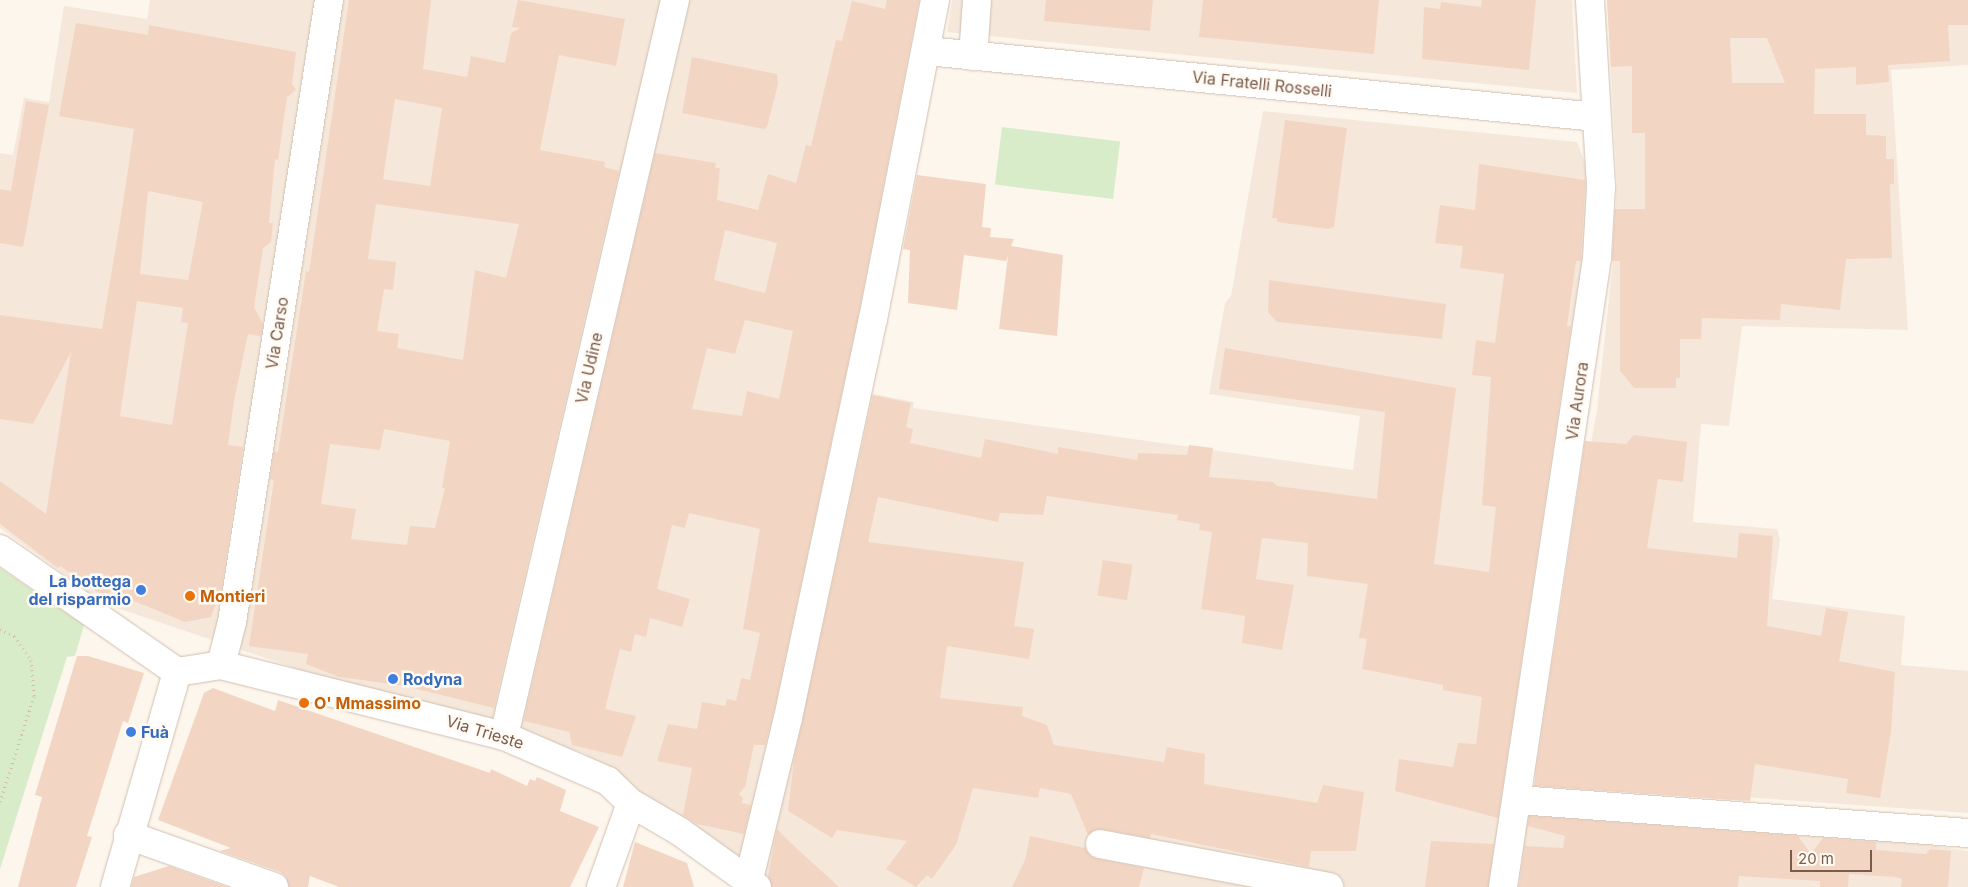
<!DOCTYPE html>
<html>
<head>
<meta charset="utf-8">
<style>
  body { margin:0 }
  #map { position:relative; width:1968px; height:887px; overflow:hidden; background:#fdf6ec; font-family:Inter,sans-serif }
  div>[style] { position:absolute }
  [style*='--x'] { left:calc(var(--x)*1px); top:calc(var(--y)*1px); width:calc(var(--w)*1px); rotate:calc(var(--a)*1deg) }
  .residential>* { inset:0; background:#f5e8da }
  .green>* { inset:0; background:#d8ecc9; transform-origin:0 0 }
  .building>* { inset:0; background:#f3d5c3; transform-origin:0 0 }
  .path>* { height:3px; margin-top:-1.5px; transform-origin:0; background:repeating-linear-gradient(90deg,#d9b8a5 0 1px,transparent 0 5px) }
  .roads { filter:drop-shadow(0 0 1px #d1beb0) drop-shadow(0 0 1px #d1beb0) }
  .minor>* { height:28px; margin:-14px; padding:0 14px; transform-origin:14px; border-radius:14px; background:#fff }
  .dots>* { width:14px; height:14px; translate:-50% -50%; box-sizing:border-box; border:2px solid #fffaf3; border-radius:50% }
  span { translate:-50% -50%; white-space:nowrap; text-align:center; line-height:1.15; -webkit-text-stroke:5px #fffaf3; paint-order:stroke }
  .street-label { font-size:16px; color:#7a5c4d }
  .shop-label { font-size:16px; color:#366cbe; font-weight:700 }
  .right { translate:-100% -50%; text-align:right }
  .left { translate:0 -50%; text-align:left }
  .food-label { font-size:16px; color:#c56008; font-weight:700 }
  .scale { position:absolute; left:1790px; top:850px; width:82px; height:22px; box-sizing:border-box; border:2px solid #7a5c4d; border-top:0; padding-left:6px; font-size:15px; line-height:18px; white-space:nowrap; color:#7a5c4d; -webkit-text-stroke:4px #fffaf3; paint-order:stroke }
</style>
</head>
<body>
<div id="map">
  <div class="residential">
    <i style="clip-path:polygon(150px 0,922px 0,903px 122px,823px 482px,786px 682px,746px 853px,736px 856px,683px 824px,583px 753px,523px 732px,319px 676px,105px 604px,0 528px,0 153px,13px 155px,24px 98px,49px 102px,64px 6px,147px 19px)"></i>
    <i style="clip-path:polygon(952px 0,1572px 0,1577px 93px,947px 32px)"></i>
    <i style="clip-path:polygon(1607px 0,1968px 0,1968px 65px,1891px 70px,1908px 330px,1742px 326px,1729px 426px,1701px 424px,1693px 522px,1777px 529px,1780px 540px,1772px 599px,1905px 616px,1901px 665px,1968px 671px,1968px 813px,1590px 786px,1531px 775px,1597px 410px,1613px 261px,1617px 182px)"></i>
    <i style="clip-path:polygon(1263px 111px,1577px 142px,1592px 181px,1592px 214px,1496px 887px,770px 887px,763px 880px,869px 393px,914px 402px,913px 408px,1353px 470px,1360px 416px,1209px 394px,1225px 303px,1231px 296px)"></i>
    <i style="clip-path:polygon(1527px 812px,1877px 837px,1968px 851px,1968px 887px,1516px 887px)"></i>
  </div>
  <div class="green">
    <i style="left:1002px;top:127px;width:119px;height:58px;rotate:7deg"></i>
    <i style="clip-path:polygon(0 568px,84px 625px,75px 656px,67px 657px,0 869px)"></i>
  </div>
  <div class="building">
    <i style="clip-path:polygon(evenodd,349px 0,431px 0,423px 69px,467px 77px,471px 56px,505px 63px,511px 33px,520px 28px,512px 27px,518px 0,625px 19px,616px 66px,559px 55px,540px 150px,605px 162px,604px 167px,619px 171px,494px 708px,405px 686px,339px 677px,306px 664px,308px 654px,249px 646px,274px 480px,270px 479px,274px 452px,278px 452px,306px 271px,309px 272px,349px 0,395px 99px,442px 108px,430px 186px,383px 179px,395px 99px,349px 0,376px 204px,519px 224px,506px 278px,475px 270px,463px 360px,397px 348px,399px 334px,377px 331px,384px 289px,393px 290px,396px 262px,368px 259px,376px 204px,349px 0,384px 429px,450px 441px,442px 488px,445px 488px,435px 528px,410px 526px,407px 545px,351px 539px,356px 509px,321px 504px,330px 444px,380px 450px,384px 429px)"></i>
    <i style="clip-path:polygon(evenodd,887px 0,919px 0,858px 316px,773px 715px,765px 745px,754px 745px,745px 787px,739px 794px,743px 798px,742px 803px,751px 805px,744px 834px,697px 824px,683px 815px,692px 768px,657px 761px,668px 724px,697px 729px,702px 702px,725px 706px,727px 699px,736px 701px,741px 678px,750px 680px,760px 633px,743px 629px,760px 529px,689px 513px,685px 528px,672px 525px,657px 589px,690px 599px,682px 627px,650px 618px,646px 637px,635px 634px,631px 652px,620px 649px,605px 709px,636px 716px,622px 757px,572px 745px,569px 732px,524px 721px,525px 715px,655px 153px,716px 163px,715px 168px,720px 168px,717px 200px,758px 210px,768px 174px,796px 183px,806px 145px,811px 146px,836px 40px,842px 41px,852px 1px,885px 9px,887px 0,725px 230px,777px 243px,765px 293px,714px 280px,725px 230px,887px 0,745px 320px,793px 331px,779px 399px,747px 391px,742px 416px,692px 409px,707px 348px,735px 354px,745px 320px)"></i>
    <i style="clip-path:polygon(1046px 0,1153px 0,1150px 31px,1044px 21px)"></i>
    <i style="clip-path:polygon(1203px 0,1379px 0,1374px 54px,1199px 37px)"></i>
    <i style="clip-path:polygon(1482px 0,1536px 0,1529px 70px,1422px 59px,1424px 7px,1440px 9px,1441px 2px,1481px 7px)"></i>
    <i style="clip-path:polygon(evenodd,1607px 0,1968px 0,1968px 25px,1948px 25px,1950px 61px,1888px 65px,1889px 82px,1856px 85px,1856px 67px,1815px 69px,1814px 114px,1866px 114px,1866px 135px,1886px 136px,1886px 159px,1894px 159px,1894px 184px,1890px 184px,1892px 258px,1846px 259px,1840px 310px,1781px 304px,1780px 320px,1702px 318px,1701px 339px,1680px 339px,1680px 378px,1676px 378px,1676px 388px,1634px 388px,1620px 371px,1620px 261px,1612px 261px,1615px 209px,1645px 209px,1645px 133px,1632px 133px,1632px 66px,1611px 67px,1607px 0,1730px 38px,1767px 38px,1785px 83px,1732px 83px,1730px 38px)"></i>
    <i style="clip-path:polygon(evenodd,76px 23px,148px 35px,149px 25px,296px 52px,292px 84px,296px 90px,287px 97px,278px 160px,275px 159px,269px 223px,273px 223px,271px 242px,263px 248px,254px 307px,263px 324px,261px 336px,248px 334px,234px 401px,228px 445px,243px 447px,221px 591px,211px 617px,185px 622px,110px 591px,108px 599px,60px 566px,58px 568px,0 524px,0 481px,46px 514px,71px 352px,33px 424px,0 419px,0 315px,102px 329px,122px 210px,134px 129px,59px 116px,76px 23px,148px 191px,203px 202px,188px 280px,140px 274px,148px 191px,76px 23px,137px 301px,183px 308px,181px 322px,188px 323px,172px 425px,120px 416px,137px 301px)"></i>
    <i style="clip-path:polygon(692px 57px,777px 74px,778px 84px,767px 127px,764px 129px,682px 113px)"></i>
    <i style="clip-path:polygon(26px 101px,49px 105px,23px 247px,0 243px,0 189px,11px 191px)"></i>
    <i style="clip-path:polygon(1285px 120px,1347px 128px,1334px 227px,1328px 229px,1277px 222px,1277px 218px,1272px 218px)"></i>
    <i style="clip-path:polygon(1479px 164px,1585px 180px,1585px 186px,1581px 256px,1581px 261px,1576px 261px,1567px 326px,1571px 326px,1498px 818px,1395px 791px,1399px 759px,1453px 767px,1458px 743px,1476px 744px,1482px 697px,1443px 690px,1443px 685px,1362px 669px,1367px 639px,1359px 638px,1368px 584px,1307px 576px,1308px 543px,1262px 538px,1256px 579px,1294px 585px,1287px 623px,1282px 650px,1242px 643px,1245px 616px,1201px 609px,1212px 532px,1199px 530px,1200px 524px,1177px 520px,1178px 515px,1047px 496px,1043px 515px,1000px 513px,998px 522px,878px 497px,868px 542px,1024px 562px,1014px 626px,1034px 629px,1029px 659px,947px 646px,940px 698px,1023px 707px,1022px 716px,1047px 725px,1054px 745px,1164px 762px,1167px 747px,1205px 754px,1204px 784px,1317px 803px,1323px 785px,1364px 792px,1356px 851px,1311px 851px,1309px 867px,1151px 834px,1150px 838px,1102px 829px,1088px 835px,1071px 794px,1040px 788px,1038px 798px,973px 788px,956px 845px,932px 879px,927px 875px,916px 887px,886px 869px,907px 841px,837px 830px,832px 838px,788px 811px,794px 760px,873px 395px,911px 403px,906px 427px,913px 429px,910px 443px,981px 458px,985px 439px,1058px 454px,1058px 447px,1137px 460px,1138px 453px,1187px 455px,1189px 445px,1213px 448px,1209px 477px,1273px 482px,1277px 486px,1377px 499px,1385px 412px,1219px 389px,1225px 348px,1456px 388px,1434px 564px,1489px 572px,1496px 507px,1482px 505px,1491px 377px,1472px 375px,1476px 340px,1495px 343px,1504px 274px,1460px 268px,1463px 246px,1435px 243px,1440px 205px,1475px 210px)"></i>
    <i style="clip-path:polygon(917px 175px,986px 184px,982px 227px,991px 228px,990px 237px,1014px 239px,1011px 246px,1063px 255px,1057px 336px,999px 329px,1008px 256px,1006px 261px,964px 255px,957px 310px,908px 303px,910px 250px,903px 249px)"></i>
    <i style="clip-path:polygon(1269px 280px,1446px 304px,1442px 339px,1277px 322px,1268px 312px)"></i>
    <i style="clip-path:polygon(1634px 435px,1687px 442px,1683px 482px,1658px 479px,1647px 548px,1737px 558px,1739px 533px,1773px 536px,1767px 626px,1821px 636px,1826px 608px,1848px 612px,1839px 661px,1895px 672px,1891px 732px,1880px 798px,1846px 793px,1848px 779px,1755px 764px,1750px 801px,1534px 786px,1585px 441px,1626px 444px)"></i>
    <i style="left:1103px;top:560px;width:30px;height:36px;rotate:9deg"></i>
    <i style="clip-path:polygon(77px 656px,88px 656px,144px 673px,128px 723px,123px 721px,87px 836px,92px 837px,76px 887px,18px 887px,42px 797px,35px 795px)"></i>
    <i style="clip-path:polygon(213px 688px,275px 711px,278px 700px,490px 773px,491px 769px,527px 786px,530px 779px,535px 781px,537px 777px,566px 790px,560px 811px,599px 827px,570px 887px,339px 887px,310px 876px,308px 887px,289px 887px,286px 877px,280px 872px,220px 851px,231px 848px,158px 820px,204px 693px)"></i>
    <i style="clip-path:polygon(1529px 816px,1798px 836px,1811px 854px,1823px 838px,1876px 842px,1876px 850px,1926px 854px,1930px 849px,1951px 851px,1948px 887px,1901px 887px,1902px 879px,1895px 877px,1849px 874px,1848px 887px,1820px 887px,1820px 881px,1739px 876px,1738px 887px,1519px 887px,1525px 846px,1563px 848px,1565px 836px,1528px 826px)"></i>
    <i style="clip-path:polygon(777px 829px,792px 844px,839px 887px,772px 887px,768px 876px)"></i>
    <i style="clip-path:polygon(1030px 836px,1085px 848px,1090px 855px,1097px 859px,1144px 868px,1139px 887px,1012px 887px,1025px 860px)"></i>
    <i style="clip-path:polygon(1431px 841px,1494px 844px,1488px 887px,1425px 887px)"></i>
    <i style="clip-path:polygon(635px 842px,687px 863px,694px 887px,623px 887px)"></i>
    <i style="clip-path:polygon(169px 866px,227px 887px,131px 887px,134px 877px)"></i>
  </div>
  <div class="path">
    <i style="--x:0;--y:629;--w:16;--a:27"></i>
    <i style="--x:14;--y:636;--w:29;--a:55"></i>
    <i style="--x:31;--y:660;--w:36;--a:85"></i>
    <i style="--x:34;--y:696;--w:111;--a:107.8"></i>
  </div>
  <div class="roads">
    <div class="minor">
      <i style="--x:927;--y:51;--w:672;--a:5.63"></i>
      <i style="--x:973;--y:56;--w:56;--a:-85.9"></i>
      <i style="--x:0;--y:549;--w:216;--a:34.8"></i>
      <i style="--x:221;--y:665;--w:44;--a:-75.7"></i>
      <i style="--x:232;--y:622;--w:630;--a:-81.14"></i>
      <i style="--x:177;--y:672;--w:45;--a:-9"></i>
      <i style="--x:221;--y:665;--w:292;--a:14.1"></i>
      <i style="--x:504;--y:736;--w:113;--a:23.4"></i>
      <i style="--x:608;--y:781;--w:32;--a:44"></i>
      <i style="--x:631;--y:803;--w:56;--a:30.3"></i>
      <i style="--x:679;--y:831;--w:96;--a:35.7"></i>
      <i style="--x:504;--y:736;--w:756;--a:-76.92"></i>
      <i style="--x:1518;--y:800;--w:451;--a:4.2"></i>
      <i style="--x:128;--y:835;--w:155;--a:19.6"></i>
      <i style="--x:1100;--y:844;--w:233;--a:10.6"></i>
      <i style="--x:749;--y:879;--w:166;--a:-76.4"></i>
      <i style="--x:788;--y:718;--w:408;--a:-78"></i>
      <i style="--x:873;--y:319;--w:325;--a:-79"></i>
      <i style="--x:115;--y:887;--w:224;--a:-73.9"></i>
      <i style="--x:601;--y:887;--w:89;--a:-70.3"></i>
      <i style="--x:1503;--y:887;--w:636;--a:-81.5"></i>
      <i style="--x:1597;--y:258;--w:72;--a:-86.8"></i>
      <i style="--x:1601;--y:186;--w:186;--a:-93.4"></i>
    </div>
  </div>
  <div class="dots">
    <i style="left:141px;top:590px;background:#3f7fe0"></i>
    <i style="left:190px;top:596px;background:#e8710a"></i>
    <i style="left:393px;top:679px;background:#3f7fe0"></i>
    <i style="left:304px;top:703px;background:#e8710a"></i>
    <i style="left:131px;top:732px;background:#3f7fe0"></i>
  </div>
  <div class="street-label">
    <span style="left:1262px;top:84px;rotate:6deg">Via Fratelli Rosselli</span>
    <span style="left:277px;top:333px;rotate:-81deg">Via Carso</span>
    <span style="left:589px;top:368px;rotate:-77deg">Via Udine</span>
    <span style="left:1577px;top:401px;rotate:-82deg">Via Aurora</span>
    <span style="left:485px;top:732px;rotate:17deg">Via Trieste</span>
  </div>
  <div class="shop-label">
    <span class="right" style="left:131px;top:590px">La bottega<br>del risparmio</span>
    <span class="left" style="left:403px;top:679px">Rodyna</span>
    <span class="left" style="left:141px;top:732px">Fuà</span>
  </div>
  <div class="food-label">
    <span class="left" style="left:200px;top:596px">Montieri</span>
    <span class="left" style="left:314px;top:703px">O' Mmassimo</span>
  </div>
  <div class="scale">20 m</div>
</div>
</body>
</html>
